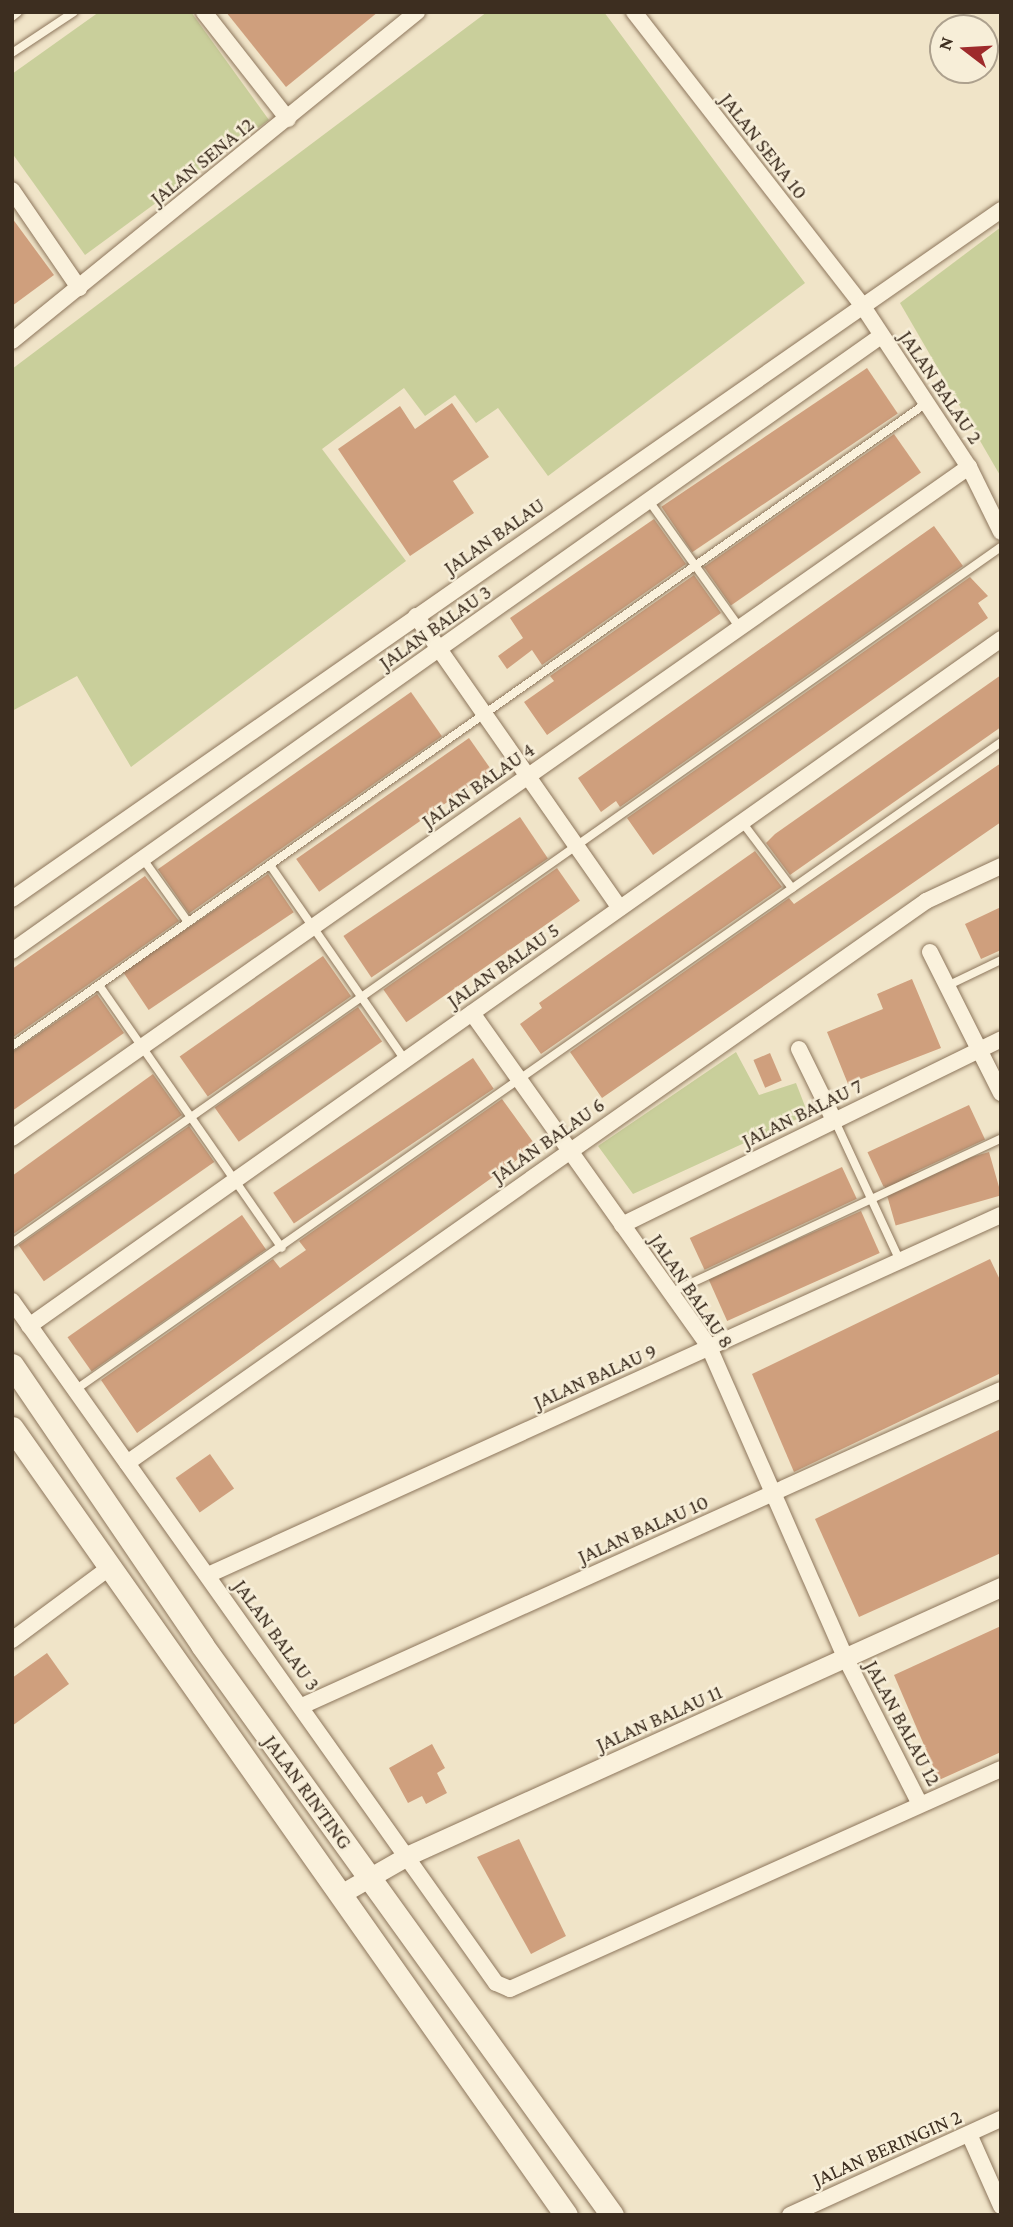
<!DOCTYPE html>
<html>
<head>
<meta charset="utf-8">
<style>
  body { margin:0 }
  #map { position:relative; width:1013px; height:2227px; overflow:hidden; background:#f0e4c8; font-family:"Crimson Pro",serif }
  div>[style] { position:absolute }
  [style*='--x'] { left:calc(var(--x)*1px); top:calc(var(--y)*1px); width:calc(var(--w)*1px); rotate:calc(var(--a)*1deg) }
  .green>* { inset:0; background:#c9cf9b }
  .building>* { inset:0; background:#cf9f7d; transform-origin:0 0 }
  .roads { filter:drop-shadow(0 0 2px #8d765c) drop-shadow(0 0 2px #8d765c) }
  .service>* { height:8px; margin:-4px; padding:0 4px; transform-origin:4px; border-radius:4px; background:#faf1dc }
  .minor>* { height:16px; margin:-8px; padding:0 8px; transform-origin:8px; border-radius:8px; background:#faf1dc }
  .tertiary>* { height:19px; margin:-9.5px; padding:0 9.5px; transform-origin:9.5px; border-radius:9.5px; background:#faf1dc }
  .secondary>* { height:23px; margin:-11.5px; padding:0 11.5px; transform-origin:11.5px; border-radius:11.5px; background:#faf1dc }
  span { translate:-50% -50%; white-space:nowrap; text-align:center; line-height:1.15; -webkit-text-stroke:5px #f7eed8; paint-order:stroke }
  .street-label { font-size:21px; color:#3d2e20 }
  .frame { position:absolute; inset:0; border:14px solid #3d2e20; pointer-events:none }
  .north { position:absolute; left:929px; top:14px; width:70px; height:70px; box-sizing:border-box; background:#f7eed8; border:2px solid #ada18e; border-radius:50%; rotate:287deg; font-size:19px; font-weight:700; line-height:28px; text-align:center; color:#3d2e20 }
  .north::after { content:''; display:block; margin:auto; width:24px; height:32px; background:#9e2a2b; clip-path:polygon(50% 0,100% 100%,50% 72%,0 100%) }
</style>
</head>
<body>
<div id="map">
  <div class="green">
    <i style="clip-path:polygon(99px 12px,191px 12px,269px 120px,85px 255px,12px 153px,12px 74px)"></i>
    <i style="clip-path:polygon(487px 12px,604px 12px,805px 283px,548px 476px,498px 408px,476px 423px,455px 395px,425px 416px,404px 388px,322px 449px,406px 561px,131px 767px,77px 676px,12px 711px,12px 369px)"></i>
    <i style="clip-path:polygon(1001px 227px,1001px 477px,900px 303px)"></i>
    <i style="clip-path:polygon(736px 1052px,759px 1095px,796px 1083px,808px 1114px,633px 1194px,598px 1146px)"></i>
  </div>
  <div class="building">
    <i style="clip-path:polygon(226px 12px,378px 12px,286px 87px)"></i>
    <i style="clip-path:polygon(12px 218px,54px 275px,12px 306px)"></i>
    <i style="left:867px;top:368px;width:55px;height:248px;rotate:56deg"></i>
    <i style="clip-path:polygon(452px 403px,489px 457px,453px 481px,474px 513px,410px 556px,338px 449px,400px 406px,415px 429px)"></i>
    <i style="left:894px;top:434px;width:47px;height:232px;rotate:55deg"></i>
    <i style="clip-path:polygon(654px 519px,686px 564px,542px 665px,532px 650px,507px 669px,498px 656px,523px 638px,510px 618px)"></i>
    <i style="clip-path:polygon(934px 526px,963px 566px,620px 807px,616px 801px,601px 812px,578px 778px)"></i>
    <i style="clip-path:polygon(694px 575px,721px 613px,547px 735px,524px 702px,554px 681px,550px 676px)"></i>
    <i style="clip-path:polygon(970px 577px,988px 596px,978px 603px,988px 618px,653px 855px,627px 818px)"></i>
    <i style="clip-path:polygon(1001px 675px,1001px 727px,790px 875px,766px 843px,775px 834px)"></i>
    <i style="left:411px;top:692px;width:54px;height:309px;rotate:55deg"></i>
    <i style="left:469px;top:738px;width:40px;height:211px;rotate:55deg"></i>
    <i style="clip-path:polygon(1001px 763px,1001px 822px,602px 1098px,570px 1052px,789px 898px,794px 904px)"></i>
    <i style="left:520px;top:817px;width:50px;height:213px;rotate:56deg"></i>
    <i style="clip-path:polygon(755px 851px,782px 887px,541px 1054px,520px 1024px,542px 1008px,539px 1003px)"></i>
    <i style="left:557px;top:868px;width:40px;height:212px;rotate:55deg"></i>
    <i style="left:268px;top:874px;width:46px;height:175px;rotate:56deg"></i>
    <i style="clip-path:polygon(145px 876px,179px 921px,12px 1038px,12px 969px)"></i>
    <i style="clip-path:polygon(1001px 907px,1001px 950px,981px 959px,965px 924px)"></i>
    <i style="left:323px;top:956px;width:49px;height:175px;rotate:55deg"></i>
    <i style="clip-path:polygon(912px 979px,941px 1048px,848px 1084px,827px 1032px,883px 1009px,877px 994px)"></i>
    <i style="clip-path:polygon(97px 994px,124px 1033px,12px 1111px,12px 1052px)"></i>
    <i style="left:358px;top:1007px;width:42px;height:175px;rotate:55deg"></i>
    <i style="left:770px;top:1053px;width:30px;height:18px;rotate:67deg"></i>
    <i style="left:473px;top:1058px;width:37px;height:241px;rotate:56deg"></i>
    <i style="clip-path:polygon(153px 1074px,182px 1115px,12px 1235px,12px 1176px)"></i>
    <i style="clip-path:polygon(502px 1099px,536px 1146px,137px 1433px,101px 1380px,273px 1259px,280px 1268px,306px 1250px,299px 1241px)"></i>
    <i style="left:969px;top:1105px;width:38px;height:112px;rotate:65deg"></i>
    <i style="left:189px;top:1126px;width:44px;height:208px;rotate:55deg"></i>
    <i style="left:989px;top:1152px;width:45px;height:110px;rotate:74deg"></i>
    <i style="left:842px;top:1167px;width:35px;height:168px;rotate:65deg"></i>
    <i style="left:861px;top:1211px;width:46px;height:167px;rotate:66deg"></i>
    <i style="left:242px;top:1215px;width:42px;height:213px;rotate:55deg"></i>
    <i style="clip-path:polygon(990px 1259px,1001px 1282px,1001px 1373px,794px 1472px,752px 1374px)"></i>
    <i style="clip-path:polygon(1001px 1429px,1001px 1553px,859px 1617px,815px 1519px)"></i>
    <i style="left:210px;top:1454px;width:42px;height:42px;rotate:55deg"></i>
    <i style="clip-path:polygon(1001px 1626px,1001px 1752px,939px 1780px,894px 1675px)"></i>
    <i style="clip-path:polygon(47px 1653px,69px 1684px,12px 1726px,12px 1678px)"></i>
    <i style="clip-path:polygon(432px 1744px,445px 1768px,437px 1773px,447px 1793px,426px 1804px,422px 1796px,408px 1803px,389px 1768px)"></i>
    <i style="clip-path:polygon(519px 1839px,566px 1936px,531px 1954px,477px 1857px)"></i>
  </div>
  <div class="roads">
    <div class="service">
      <i style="--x:12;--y:17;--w:8;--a:-40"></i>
      <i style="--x:12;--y:53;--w:74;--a:-33.5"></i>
      <i style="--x:649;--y:501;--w:156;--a:54.4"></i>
      <i style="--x:742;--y:822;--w:83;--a:52.9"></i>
      <i style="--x:143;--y:859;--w:77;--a:54.5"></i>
      <i style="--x:270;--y:865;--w:237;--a:55.3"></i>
      <i style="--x:99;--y:985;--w:320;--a:55.2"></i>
      <i style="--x:947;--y:986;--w:60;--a:-25.7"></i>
      <i style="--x:12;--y:1046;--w:1120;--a:-35.11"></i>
      <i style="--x:835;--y:1121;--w:154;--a:65.1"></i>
      <i style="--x:12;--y:1243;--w:1209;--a:-35.14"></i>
      <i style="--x:670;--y:1293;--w:365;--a:-25"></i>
      <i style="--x:75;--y:1390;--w:1130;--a:-34.98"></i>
    </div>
    <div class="minor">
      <i style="--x:204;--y:12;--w:136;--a:51.9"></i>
      <i style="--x:634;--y:12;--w:371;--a:52.1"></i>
      <i style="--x:862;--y:305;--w:194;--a:56.6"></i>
      <i style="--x:969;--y:467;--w:72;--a:63.8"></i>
      <i style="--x:12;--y:190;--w:119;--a:55.6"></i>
      <i style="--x:12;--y:341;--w:522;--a:-39.09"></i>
      <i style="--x:416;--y:616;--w:356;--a:55.1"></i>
      <i style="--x:12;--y:899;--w:1205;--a:-34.86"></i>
      <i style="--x:12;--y:951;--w:1065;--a:-35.29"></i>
      <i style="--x:930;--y:952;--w:158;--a:63.3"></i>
      <i style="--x:472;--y:1013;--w:410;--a:54.6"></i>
      <i style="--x:709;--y:1347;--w:341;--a:66.3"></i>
      <i style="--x:846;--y:1659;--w:161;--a:63"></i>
      <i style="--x:799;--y:1049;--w:79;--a:63.8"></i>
      <i style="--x:12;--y:1138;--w:1169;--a:-35.04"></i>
      <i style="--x:622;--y:1225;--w:422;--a:-26.1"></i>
      <i style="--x:12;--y:1301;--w:836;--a:54.64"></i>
      <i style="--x:496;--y:1983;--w:15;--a:23"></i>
      <i style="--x:510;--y:1989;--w:538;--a:-24.14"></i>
      <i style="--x:29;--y:1326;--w:1190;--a:-35.25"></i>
      <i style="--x:127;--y:1463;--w:977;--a:-35.12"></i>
      <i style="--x:926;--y:901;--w:83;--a:-25"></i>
      <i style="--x:208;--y:1575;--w:871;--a:-24.42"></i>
      <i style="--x:12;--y:1640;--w:121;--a:-36.6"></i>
      <i style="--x:302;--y:1706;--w:767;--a:-24.33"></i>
      <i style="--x:969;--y:2134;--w:79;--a:66"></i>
      <i style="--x:790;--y:2215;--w:232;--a:-24.5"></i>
    </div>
    <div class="tertiary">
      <i style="--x:339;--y:1895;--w:81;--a:-29.7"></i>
      <i style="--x:409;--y:1855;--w:650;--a:-24.36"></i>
    </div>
    <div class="secondary">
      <i style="--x:12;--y:1365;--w:338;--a:55.8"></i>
      <i style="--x:202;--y:1645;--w:702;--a:54.27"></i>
      <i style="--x:12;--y:1428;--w:962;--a:54.86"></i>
    </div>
  </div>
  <div class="street-label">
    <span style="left:764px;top:146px;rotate:52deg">JALAN SENA 10</span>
    <span style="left:202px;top:161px;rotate:-39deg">JALAN SENA 12</span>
    <span style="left:941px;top:387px;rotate:56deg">JALAN BALAU 2</span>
    <span style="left:494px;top:536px;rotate:-35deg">JALAN BALAU</span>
    <span style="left:435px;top:627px;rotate:-35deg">JALAN BALAU 3</span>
    <span style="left:478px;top:785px;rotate:-35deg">JALAN BALAU 4</span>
    <span style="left:503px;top:965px;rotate:-35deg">JALAN BALAU 5</span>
    <span style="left:802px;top:1113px;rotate:-26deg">JALAN BALAU 7</span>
    <span style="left:548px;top:1140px;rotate:-35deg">JALAN BALAU 6</span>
    <span style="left:692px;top:1291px;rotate:56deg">JALAN BALAU 8</span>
    <span style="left:595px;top:1376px;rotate:-24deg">JALAN BALAU 9</span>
    <span style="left:643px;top:1529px;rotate:-24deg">JALAN BALAU 10</span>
    <span style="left:277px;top:1635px;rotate:54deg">JALAN BALAU 3</span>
    <span style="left:659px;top:1718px;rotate:-24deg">JALAN BALAU 11</span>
    <span style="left:903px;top:1723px;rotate:62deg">JALAN BALAU 12</span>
    <span style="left:308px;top:1792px;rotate:54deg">JALAN RINTING</span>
    <span style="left:887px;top:2148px;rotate:-24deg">JALAN BERINGIN 2</span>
  </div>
  <div class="frame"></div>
  <div class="north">N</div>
</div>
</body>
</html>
